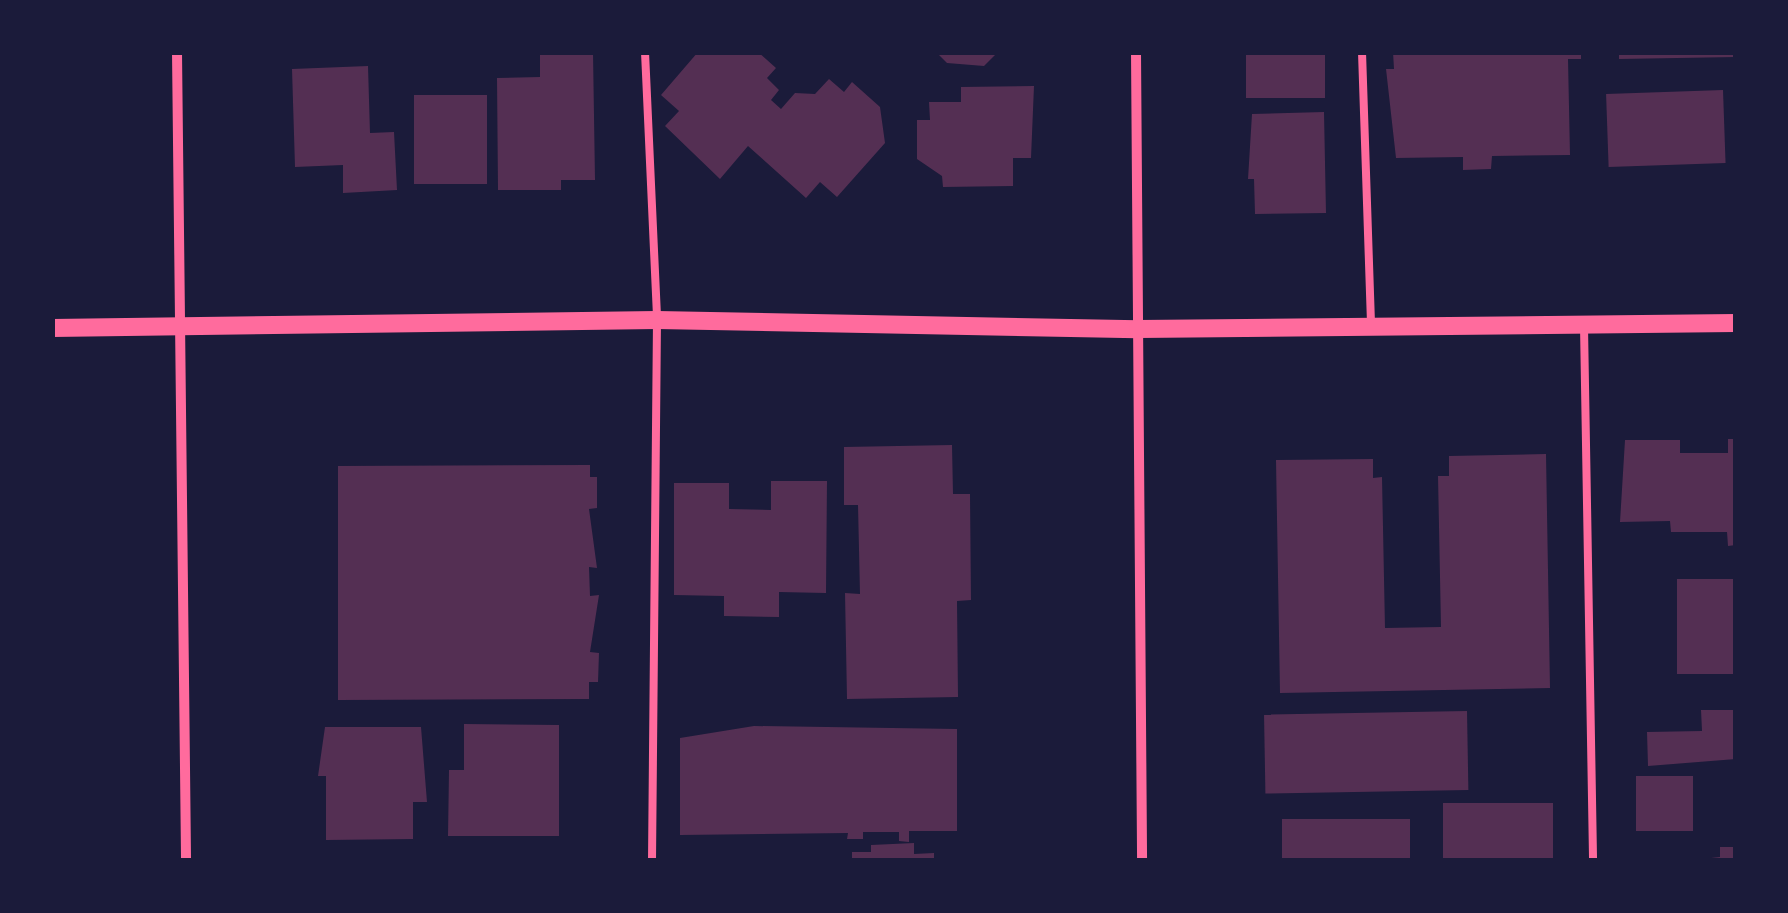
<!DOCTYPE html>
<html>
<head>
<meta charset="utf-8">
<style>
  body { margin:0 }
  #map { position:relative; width:1788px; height:913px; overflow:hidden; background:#1b1b3a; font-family:"IBM Plex Sans",sans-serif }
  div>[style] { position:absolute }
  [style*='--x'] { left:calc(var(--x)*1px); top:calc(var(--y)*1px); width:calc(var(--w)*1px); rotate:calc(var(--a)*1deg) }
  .building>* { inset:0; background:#542f53; transform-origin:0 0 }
  .service>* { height:8px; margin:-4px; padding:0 4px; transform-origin:4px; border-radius:4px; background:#ff6b9d }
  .minor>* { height:10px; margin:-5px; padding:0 5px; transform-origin:5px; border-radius:5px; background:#ff6b9d }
  .tertiary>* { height:18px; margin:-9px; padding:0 9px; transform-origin:9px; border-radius:9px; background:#ff6b9d }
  span { translate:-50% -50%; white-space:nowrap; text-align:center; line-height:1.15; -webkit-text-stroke:10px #1b1b3a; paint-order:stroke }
  .frame { position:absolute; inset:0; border:55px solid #1b1b3a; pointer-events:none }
</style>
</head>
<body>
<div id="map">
  <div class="building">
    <i style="clip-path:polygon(540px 52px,593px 52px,595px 180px,561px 180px,561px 190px,498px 190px,497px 78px,540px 77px)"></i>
    <i style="clip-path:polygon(698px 52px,758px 52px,776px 68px,767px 78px,779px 90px,771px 100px,781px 109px,795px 93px,815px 94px,829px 79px,844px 92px,852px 82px,880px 107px,885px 143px,837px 197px,820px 182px,806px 198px,748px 146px,720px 179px,665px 126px,679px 111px,661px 95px)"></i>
    <i style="clip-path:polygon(936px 52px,998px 52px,984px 66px,947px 63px)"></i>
    <i style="left:1246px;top:52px;width:79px;height:46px"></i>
    <i style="clip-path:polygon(1393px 52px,1581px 52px,1581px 59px,1568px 59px,1570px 155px,1492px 156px,1491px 169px,1463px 170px,1463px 157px,1396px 158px,1386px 69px,1394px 69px)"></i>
    <i style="clip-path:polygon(1619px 52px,1736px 52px,1736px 57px,1619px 59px)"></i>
    <i style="clip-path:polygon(368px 66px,370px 133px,394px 132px,397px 190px,343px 193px,343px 165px,295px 167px,292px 69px)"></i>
    <i style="clip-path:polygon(1034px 86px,1031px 158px,1013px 158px,1013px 186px,943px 187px,942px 176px,917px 159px,917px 120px,930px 120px,929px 102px,961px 102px,961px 87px)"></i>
    <i style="left:1723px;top:90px;width:73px;height:117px;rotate:88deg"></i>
    <i style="left:414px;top:95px;width:73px;height:89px"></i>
    <i style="clip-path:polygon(1324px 112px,1326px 213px,1255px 214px,1254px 179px,1248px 179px,1252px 114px)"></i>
    <i style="clip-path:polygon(1728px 439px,1736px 439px,1736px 545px,1728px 546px,1727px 532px,1671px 532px,1670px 521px,1620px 522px,1625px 440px,1680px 440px,1680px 453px,1728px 453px)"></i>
    <i style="clip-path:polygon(952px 445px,953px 494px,970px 494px,971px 600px,957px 601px,958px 697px,847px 699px,845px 593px,860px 594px,858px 505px,844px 505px,844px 447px)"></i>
    <i style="clip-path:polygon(1546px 454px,1550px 688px,1280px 693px,1276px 460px,1373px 459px,1373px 478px,1382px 477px,1385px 628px,1441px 627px,1438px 476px,1449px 476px,1449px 456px)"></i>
    <i style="clip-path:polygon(590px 465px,590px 477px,597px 477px,597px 508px,589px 509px,597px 568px,589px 567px,590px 596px,599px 595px,590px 652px,599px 653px,598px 682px,589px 682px,589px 699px,338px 700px,338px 466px)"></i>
    <i style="clip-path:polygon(771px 481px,827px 481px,826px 593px,779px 592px,779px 617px,724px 616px,724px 596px,674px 595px,674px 483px,729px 483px,729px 509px,771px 510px)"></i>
    <i style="left:1736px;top:579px;width:95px;height:59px;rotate:90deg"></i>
    <i style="clip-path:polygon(1701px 710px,1736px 710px,1736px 759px,1648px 766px,1647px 732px,1702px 731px)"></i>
    <i style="left:1467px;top:711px;width:79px;height:203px;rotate:89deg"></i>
    <i style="clip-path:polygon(464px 724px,559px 725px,559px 836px,448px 836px,449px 770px,464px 770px)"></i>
    <i style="clip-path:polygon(754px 726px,957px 729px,957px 831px,909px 831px,909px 842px,899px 841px,899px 832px,863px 832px,863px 839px,847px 839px,848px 833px,680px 835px,680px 738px)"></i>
    <i style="clip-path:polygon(325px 727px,421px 727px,427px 802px,413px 802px,413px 839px,326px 840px,326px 776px,318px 776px)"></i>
    <i style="left:1693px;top:776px;width:55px;height:57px;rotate:90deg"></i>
    <i style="left:1443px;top:803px;width:110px;height:57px"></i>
    <i style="left:1410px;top:819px;width:41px;height:128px;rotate:90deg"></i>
    <i style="clip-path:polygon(914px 843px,914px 854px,934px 853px,934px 860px,852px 860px,852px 852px,871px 852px,871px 845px)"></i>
    <i style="clip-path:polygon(1720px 847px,1736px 847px,1736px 860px,1693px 860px,1720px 857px)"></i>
  </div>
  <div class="service">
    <i style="--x:645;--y:52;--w:268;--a:87.4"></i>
    <i style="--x:657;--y:320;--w:540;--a:90.53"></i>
    <i style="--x:1362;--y:52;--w:275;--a:88.1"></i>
    <i style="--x:1584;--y:326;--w:534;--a:89.03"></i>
  </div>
  <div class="minor">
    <i style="--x:177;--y:52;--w:808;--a:89.36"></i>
    <i style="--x:1136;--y:52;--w:808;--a:89.57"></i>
  </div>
  <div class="tertiary">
    <i style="--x:52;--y:328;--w:605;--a:-0.76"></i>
    <i style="--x:657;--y:320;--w:481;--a:1.1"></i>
    <i style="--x:1138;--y:329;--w:598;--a:-0.57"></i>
  </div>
  <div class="frame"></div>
</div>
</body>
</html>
